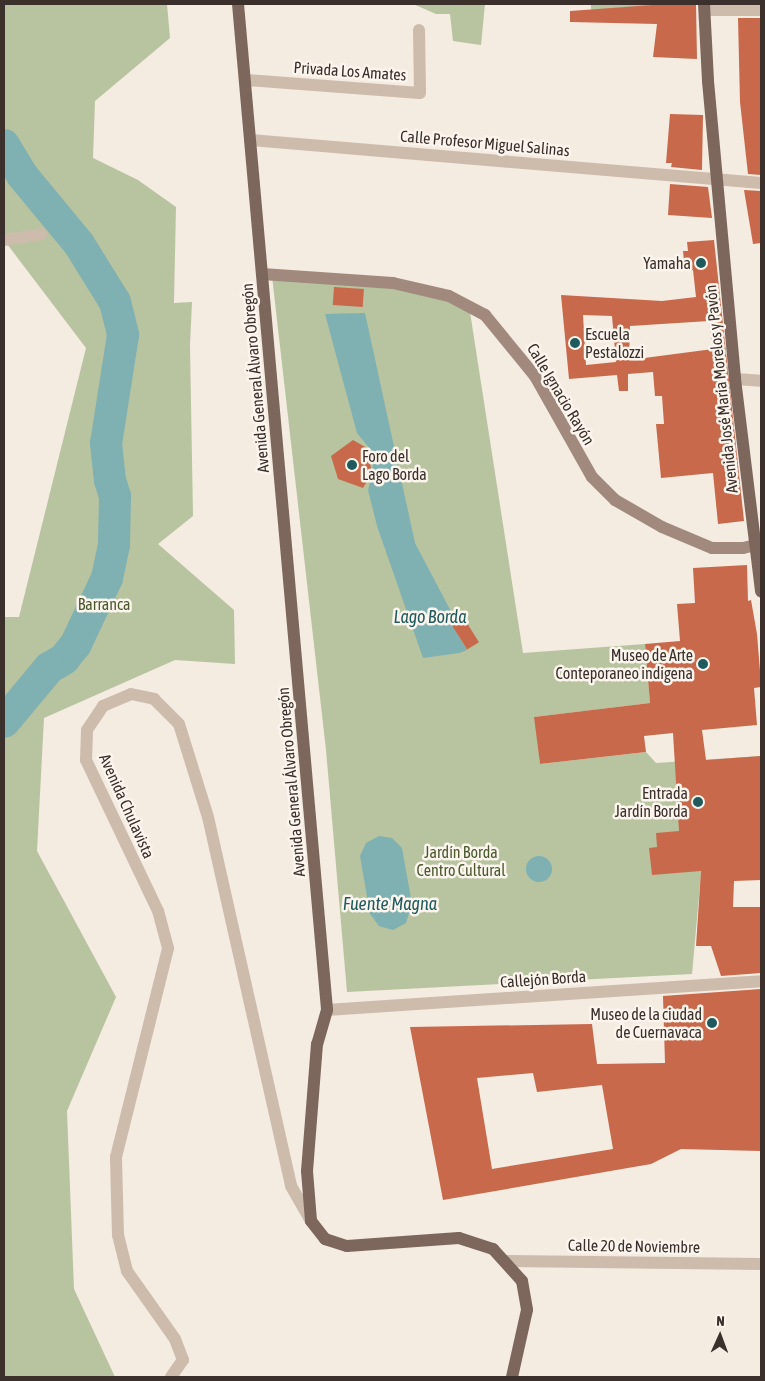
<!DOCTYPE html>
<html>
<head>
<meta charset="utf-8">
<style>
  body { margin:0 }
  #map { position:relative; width:765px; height:1381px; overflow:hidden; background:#f4ebe1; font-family:"Asap Condensed",sans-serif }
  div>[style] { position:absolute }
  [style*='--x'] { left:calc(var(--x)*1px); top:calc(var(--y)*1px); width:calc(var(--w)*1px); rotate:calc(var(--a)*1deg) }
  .green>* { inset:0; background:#b8c4a0 }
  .water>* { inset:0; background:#7fb0b2 }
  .round { border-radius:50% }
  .river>* { height:32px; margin:-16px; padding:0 16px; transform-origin:16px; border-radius:16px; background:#7fb0b2 }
  .building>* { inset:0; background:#c8694b; transform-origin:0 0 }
  .street>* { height:12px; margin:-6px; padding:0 6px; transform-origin:6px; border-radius:6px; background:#cdbbac }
  .secondary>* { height:12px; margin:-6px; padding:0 6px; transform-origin:6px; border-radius:6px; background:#a18a7d }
  .primary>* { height:12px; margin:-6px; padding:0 6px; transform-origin:6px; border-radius:6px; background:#7d675c }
  .dots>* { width:14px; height:14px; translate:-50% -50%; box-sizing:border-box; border:2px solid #fbf5ee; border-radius:50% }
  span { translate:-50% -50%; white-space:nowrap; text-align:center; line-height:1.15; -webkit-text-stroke:5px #fbf5ee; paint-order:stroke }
  .street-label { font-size:16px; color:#3b302b }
  .poi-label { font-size:16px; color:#3b302b }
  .right { translate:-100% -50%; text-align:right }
  .left { translate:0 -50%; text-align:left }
  .park-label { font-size:16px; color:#4a5a2e }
  .water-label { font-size:18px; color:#1f5a5e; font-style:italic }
  .frame { position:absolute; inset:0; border:5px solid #3b302b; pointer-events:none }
  .north { position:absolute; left:695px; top:1311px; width:50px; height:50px; -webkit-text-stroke:4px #fbf5ee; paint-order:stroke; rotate:2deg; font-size:14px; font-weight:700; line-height:20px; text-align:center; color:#3b302b }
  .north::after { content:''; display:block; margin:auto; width:18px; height:22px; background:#3b302b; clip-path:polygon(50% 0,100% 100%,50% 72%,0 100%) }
</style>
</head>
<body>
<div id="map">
  <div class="green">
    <i style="clip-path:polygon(4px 4px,167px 4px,170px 38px,95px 101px,93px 158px,138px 180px,176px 207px,174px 303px,192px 302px,190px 345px,193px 516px,158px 544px,234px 610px,235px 664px,175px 660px,44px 718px,37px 851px,116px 997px,67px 1111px,74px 1289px,115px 1377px,4px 1377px,4px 617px,19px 617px,86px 348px,4px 240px)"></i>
    <i style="clip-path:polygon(413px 4px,485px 4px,481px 45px,453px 41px,450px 14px,436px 14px)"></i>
    <i style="clip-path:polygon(591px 4px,666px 4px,666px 6px,591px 10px)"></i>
    <i style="clip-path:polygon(272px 276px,374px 284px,450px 300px,470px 312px,523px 653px,645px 644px,650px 703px,535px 717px,540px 764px,646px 752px,656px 763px,761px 756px,761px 840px,698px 844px,701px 874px,692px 974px,347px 992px,326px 750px)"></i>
  </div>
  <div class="water">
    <i style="clip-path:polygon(365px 313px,415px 543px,455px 619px,450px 622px,467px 650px,459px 653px,423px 658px,377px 526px,368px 490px,373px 472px,371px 450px,357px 433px,325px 314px)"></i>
    <i style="clip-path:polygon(379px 836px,392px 838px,402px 848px,412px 904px,406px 923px,393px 930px,379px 926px,370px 914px,360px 856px,366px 843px)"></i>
    <i class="round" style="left:526px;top:856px;width:26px;height:26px"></i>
  </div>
  <div class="river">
    <i style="--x:4;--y:145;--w:35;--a:59"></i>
    <i style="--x:22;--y:175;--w:89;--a:50.4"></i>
    <i style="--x:79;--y:244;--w:68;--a:58.2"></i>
    <i style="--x:115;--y:302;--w:34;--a:76"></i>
    <i style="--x:123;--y:335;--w:109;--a:98.9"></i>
    <i style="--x:106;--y:443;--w:37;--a:84"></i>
    <i style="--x:110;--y:480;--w:17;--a:73"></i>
    <i style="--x:115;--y:496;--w:49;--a:91.2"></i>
    <i style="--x:114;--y:545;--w:34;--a:102"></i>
    <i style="--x:107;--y:578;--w:73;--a:115.2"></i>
    <i style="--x:76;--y:644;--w:19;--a:129"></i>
    <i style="--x:64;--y:659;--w:17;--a:149"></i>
    <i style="--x:49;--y:668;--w:70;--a:129.8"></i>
  </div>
  <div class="building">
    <i style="clip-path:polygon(666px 4px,696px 4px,697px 59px,653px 57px,657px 24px,570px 22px,570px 11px)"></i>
    <i style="clip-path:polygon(738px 18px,761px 18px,761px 175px,748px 174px,740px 102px)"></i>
    <i style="clip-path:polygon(670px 114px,703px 115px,702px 170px,671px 167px,672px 163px,666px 163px)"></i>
    <i style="clip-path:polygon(670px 184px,708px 187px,712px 218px,668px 215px)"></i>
    <i style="clip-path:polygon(744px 190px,761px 191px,761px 243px,753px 244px)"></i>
    <i style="clip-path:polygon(evenodd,714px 240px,744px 521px,718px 524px,713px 473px,661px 478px,656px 424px,664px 424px,662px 396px,655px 396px,653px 372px,628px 374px,628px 391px,619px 391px,617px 375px,569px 379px,561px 295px,662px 301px,696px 297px,693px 270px,685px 271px,683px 251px,688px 251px,687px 242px,714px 240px,583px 315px,612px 316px,616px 362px,586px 365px,583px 315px,714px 240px,709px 321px,713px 349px,629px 360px,630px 326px,709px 321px)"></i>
    <i style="left:334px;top:287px;width:30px;height:18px;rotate:4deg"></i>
    <i style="clip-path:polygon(353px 440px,367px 448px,372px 473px,363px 488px,338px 479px,331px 456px)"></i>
    <i style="clip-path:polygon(747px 565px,748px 601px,751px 600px,757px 634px,761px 683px,761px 687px,754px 688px,757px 725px,702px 730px,706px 760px,761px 756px,761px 880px,734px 881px,733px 907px,761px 907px,761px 973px,721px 976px,711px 946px,696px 946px,701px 871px,652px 875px,649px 848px,657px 847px,656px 833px,679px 831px,673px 733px,644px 736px,646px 752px,540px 764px,534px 717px,650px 703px,645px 644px,680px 641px,677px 604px,695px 603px,693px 568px)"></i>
    <i style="left:462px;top:615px;width:32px;height:14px;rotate:58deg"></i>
    <i style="clip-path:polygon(evenodd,761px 989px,761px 1151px,681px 1149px,651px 1164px,443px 1200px,410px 1027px,592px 1024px,597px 1064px,665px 1063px,663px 996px,761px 989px,533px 1073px,537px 1092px,602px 1085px,613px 1149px,492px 1169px,477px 1078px,533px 1073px)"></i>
  </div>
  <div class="street">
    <i style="--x:705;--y:10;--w:56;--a:0"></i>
    <i style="--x:246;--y:80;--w:174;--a:4.3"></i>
    <i style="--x:420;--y:93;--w:63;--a:-90.9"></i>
    <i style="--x:250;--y:140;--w:513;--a:4.81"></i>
    <i style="--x:4;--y:240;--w:38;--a:-9"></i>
    <i style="--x:735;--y:379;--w:26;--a:4"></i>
    <i style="--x:327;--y:1010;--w:435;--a:-3.8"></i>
    <i style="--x:507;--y:1261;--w:254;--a:0.7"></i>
    <i style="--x:171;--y:1377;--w:21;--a:-55"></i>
    <i style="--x:183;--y:1360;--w:22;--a:-111"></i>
    <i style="--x:175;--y:1339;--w:83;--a:-125.2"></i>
    <i style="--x:127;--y:1271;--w:37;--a:-104"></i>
    <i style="--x:118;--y:1235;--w:78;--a:-91.5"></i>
    <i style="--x:116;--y:1157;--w:215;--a:-76"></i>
    <i style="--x:168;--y:948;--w:38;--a:-105"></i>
    <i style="--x:158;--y:911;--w:167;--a:-115.5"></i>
    <i style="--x:86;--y:760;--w:30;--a:-88"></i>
    <i style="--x:87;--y:730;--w:29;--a:-56"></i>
    <i style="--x:103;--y:706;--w:30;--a:-23"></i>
    <i style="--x:131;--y:694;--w:24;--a:12"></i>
    <i style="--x:154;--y:699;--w:35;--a:45"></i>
    <i style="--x:179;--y:724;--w:97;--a:72.7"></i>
    <i style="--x:208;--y:817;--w:378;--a:77.3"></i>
    <i style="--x:291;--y:1186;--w:40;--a:60.3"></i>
  </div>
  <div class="secondary">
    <i style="--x:262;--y:274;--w:131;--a:3.9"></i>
    <i style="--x:393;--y:283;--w:57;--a:13.1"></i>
    <i style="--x:449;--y:296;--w:41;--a:27.8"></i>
    <i style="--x:485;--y:315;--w:79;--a:50.7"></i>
    <i style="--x:535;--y:376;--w:116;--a:60.6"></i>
    <i style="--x:592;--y:477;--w:33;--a:45"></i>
    <i style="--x:615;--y:500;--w:54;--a:29.9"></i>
    <i style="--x:662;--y:527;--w:54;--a:22.8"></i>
    <i style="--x:712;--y:548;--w:31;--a:0"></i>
    <i style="--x:743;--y:548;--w:18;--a:-13"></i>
  </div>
  <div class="primary">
    <i style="--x:238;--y:4;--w:1010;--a:84.94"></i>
    <i style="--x:327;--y:1010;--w:35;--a:106"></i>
    <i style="--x:317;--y:1044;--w:127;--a:94.5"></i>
    <i style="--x:307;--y:1171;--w:50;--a:85.4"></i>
    <i style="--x:311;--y:1221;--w:23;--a:52"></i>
    <i style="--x:325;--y:1239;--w:23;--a:18"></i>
    <i style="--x:347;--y:1246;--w:112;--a:-4.1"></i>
    <i style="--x:459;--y:1238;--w:36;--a:18"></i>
    <i style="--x:493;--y:1249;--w:43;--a:47.8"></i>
    <i style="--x:522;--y:1281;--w:29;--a:80"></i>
    <i style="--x:527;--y:1310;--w:69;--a:102.6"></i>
    <i style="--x:704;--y:4;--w:77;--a:87"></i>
    <i style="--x:708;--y:81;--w:299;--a:84.8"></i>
    <i style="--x:735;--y:379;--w:214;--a:83"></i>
  </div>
  <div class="dots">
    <i style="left:701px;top:263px;background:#1f5a5e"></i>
    <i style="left:575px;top:343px;background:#1f5a5e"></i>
    <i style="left:352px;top:465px;background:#1f5a5e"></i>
    <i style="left:703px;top:664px;background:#1f5a5e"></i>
    <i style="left:698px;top:802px;background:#1f5a5e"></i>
    <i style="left:712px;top:1023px;background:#1f5a5e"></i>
  </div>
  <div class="street-label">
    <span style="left:350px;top:71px;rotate:4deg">Privada Los Amates</span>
    <span style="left:485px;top:143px;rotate:5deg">Calle Profesor Miguel Salinas</span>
    <span style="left:255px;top:378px;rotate:-95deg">Avenida General Álvaro Obregón</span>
    <span style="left:721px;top:389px;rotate:-96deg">Avenida José María Morelos y Pavón</span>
    <span style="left:561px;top:394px;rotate:59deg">Calle Ignacio Rayón</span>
    <span style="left:291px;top:782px;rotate:-95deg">Avenida General Álvaro Obregón</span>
    <span style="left:127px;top:806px;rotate:66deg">Avenida Chulavista</span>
    <span style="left:543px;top:979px;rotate:-4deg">Callejón Borda</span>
    <span style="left:634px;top:1246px;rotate:1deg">Calle 20 de Noviembre</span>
  </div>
  <div class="poi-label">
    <span class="right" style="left:691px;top:263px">Yamaha</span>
    <span class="left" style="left:585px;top:343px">Escuela<br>Pestalozzi</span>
    <span class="left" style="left:362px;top:465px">Foro del<br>Lago Borda</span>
    <span class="right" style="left:693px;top:664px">Museo de Arte<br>Conteporaneo indigena</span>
    <span class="right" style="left:688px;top:802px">Entrada<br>Jardín Borda</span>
    <span class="right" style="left:702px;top:1023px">Museo de la ciudad<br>de Cuernavaca</span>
  </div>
  <div class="park-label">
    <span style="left:104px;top:604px">Barranca</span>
    <span style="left:461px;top:861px">Jardín Borda<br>Centro Cultural</span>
  </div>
  <div class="water-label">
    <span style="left:430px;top:617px">Lago Borda</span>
    <span style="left:390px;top:904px">Fuente Magna</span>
  </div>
  <div class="frame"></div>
  <div class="north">N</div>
</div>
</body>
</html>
